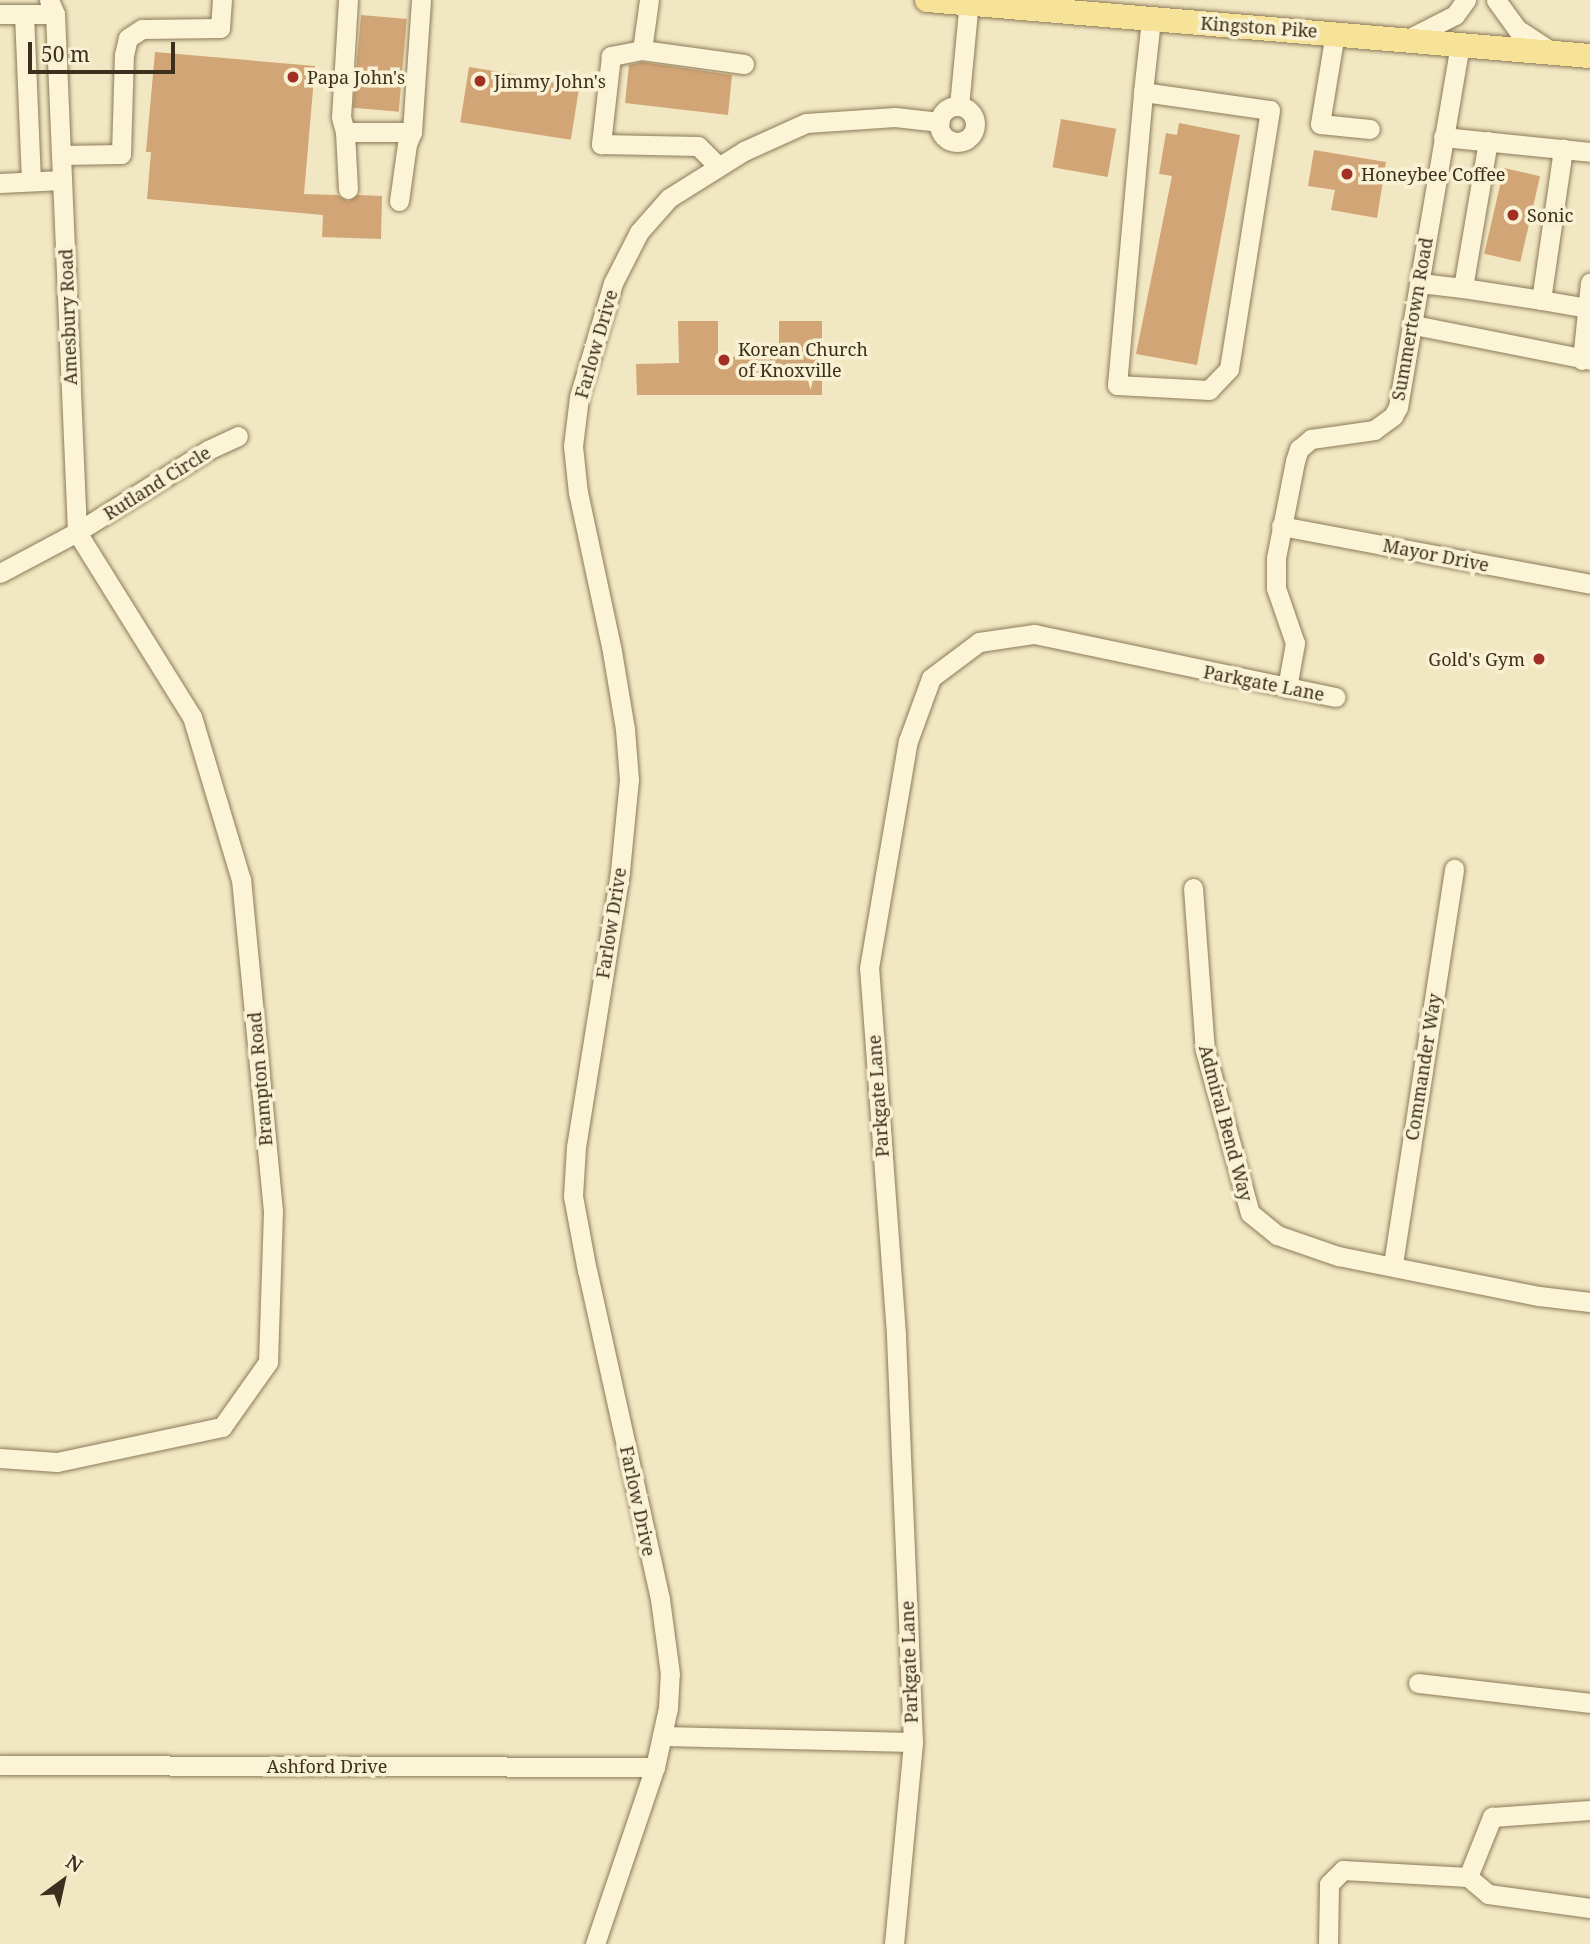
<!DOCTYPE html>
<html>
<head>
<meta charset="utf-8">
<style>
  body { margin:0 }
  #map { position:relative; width:1590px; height:1944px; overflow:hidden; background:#f1e8c3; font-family:"Noto Serif",serif }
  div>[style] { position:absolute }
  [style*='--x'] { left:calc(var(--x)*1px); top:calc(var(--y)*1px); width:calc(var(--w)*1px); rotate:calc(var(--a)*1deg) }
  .building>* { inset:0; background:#d2a576; transform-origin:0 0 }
  .roads { filter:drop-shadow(0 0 2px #8d7a58) drop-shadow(0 0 2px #8d7a58) }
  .minor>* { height:19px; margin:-9.5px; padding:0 9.5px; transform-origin:9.5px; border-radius:9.5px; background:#fbf4d7 }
  .minor>.ring { margin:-9.5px; padding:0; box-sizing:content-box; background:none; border:19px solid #fbf4d7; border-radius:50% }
  .major>* { height:24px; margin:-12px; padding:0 12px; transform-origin:12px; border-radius:12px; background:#f7e398 }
  .dots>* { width:19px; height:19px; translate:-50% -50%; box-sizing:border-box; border:4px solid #f8f1d3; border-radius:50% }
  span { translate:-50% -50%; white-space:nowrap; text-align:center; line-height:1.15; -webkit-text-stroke:7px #f8f1d3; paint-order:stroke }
  .street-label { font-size:18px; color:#3c2f1d }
  .poi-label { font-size:18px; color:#3c2f1d }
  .left { translate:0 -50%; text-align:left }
  .right { translate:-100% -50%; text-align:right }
  .north { position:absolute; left:28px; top:1846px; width:70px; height:70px; -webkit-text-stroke:5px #f8f1d3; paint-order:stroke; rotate:33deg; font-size:19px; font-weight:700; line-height:28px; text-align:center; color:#3c2f1d }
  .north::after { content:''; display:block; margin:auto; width:24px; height:32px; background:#3c2f1d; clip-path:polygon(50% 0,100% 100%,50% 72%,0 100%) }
  .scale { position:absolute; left:28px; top:42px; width:147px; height:32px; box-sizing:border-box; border:4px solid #3c2f1d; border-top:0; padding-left:9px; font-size:21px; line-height:24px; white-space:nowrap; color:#3c2f1d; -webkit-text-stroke:5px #f8f1d3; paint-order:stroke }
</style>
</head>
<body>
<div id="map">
  <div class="building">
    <i style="left:361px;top:15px;width:46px;height:93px;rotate:5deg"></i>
    <i style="clip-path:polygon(155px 52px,315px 66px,304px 194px,337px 195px,348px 201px,358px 195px,382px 196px,381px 239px,322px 237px,323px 215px,147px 199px,151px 152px,146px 152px)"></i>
    <i style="clip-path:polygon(642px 62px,732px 75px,728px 115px,625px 103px,629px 65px)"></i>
    <i style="left:469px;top:67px;width:112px;height:56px;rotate:9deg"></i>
    <i style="left:1061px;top:119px;width:56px;height:49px;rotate:10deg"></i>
    <i style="clip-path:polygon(1179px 123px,1240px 135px,1197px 365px,1136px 354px,1172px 176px,1159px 174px,1166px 133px,1177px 135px)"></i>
    <i style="clip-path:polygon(1314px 150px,1386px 162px,1377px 218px,1331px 210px,1335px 190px,1308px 186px)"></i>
    <i style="left:1504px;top:168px;width:37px;height:88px;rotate:13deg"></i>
    <i style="clip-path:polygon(678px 321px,718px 321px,718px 357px,779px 356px,779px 321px,822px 321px,822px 395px,637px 395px,636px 364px,679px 363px)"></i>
  </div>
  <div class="roads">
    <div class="minor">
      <i style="--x:348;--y:0;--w:117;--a:93.4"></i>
      <i style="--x:341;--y:117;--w:16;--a:75"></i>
      <i style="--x:345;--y:132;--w:57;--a:87"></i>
      <i style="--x:649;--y:0;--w:50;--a:98"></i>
      <i style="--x:642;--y:50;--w:103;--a:7.8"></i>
      <i style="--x:1496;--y:0;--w:36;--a:54"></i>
      <i style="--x:1517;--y:29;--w:42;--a:33.3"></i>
      <i style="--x:0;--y:14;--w:55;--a:0"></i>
      <i style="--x:24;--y:14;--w:167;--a:87.6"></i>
      <i style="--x:1335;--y:33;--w:92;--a:99.4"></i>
      <i style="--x:1320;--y:124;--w:50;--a:5.7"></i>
      <i style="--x:1408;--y:39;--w:53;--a:-27.1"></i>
      <i style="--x:1455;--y:15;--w:19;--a:-54"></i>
      <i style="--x:642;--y:50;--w:32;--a:169"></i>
      <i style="--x:611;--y:56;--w:89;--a:96.5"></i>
      <i style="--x:601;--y:144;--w:97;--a:1.2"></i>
      <i style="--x:698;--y:146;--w:28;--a:45"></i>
      <i style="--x:1143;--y:92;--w:128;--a:8.1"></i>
      <i style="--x:1270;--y:110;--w:262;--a:99"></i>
      <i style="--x:1229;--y:369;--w:29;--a:134"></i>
      <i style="--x:1209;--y:390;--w:92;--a:-176.9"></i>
      <i style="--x:1117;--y:385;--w:294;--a:-84.9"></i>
      <i style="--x:1143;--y:92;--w:73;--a:-83.7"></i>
      <i style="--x:959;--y:106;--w:106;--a:-84.6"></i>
      <i class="ring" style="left:939px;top:106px;width:17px;height:17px"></i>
      <i style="--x:345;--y:132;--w:67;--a:0"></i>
      <i style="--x:412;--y:132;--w:132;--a:-86.1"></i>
      <i style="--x:1443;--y:137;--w:148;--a:5.8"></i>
      <i style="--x:1488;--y:141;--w:149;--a:99.7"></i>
      <i style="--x:1463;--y:288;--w:79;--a:8.7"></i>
      <i style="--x:1541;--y:300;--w:153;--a:-81.7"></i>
      <i style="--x:61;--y:155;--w:60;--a:-1"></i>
      <i style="--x:121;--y:154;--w:99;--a:-88.3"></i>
      <i style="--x:124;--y:55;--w:17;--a:-77"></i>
      <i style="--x:128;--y:38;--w:17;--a:-33"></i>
      <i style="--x:142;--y:29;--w:78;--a:-0.7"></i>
      <i style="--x:220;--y:28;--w:28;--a:-86"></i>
      <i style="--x:0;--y:183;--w:62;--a:-2.8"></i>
      <i style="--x:399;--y:201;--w:58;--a:-82"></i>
      <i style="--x:407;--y:144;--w:13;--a:-67"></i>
      <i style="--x:1420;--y:283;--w:43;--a:6.6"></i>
      <i style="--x:1541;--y:300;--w:48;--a:9.7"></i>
      <i style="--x:1414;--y:325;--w:179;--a:11.2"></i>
      <i style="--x:1582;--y:360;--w:78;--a:-84.1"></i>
      <i style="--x:1281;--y:526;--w:314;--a:10.6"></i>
      <i style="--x:0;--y:573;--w:87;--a:-28"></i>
      <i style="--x:77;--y:532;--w:155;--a:-32"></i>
      <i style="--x:208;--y:450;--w:33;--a:-25"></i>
      <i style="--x:1287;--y:688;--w:46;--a:-79.9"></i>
      <i style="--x:1295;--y:643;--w:58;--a:-109.1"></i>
      <i style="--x:1276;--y:588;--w:30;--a:-90"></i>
      <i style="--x:1276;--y:558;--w:99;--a:-78.9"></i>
      <i style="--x:1295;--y:461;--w:13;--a:-72"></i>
      <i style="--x:1299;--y:449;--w:16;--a:-40"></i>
      <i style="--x:1311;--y:439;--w:64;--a:-8.1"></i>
      <i style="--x:1374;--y:430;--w:24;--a:-36"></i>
      <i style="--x:1393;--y:416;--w:10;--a:-61"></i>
      <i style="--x:1398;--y:407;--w:368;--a:-80.3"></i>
      <i style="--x:1193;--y:888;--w:162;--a:85.8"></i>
      <i style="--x:1205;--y:1050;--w:169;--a:74.6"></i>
      <i style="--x:1250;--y:1213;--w:35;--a:39"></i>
      <i style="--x:1277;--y:1235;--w:65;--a:19"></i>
      <i style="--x:1338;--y:1256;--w:205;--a:11.3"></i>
      <i style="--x:1539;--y:1296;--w:51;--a:6.7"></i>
      <i style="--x:1393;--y:1264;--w:400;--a:-81.2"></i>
      <i style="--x:0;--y:1458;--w:57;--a:4"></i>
      <i style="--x:57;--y:1462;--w:169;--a:-12"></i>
      <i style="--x:222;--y:1427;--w:80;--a:-54.7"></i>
      <i style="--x:268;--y:1362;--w:151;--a:-88.1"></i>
      <i style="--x:273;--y:1211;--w:333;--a:-95.5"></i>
      <i style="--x:241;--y:880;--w:170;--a:-106.7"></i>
      <i style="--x:192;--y:717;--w:218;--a:-121.9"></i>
      <i style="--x:77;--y:532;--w:518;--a:-92.43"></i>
      <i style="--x:55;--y:14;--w:15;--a:-113"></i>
      <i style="--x:1418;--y:1683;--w:173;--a:6.6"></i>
      <i style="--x:662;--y:1736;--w:251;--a:1.4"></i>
      <i style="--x:0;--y:1765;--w:655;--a:0.17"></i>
      <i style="--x:1468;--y:1877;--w:65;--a:-68.2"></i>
      <i style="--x:1492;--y:1817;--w:98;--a:-4.1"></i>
      <i style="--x:595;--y:1944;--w:187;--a:-71.3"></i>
      <i style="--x:655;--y:1767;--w:60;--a:-77.6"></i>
      <i style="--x:668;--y:1708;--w:34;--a:-87"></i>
      <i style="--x:670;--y:1674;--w:76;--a:-97.6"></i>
      <i style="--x:660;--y:1599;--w:336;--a:-102.5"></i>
      <i style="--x:587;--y:1271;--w:76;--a:-100.6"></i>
      <i style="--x:573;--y:1196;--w:49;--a:-86.5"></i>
      <i style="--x:576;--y:1147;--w:279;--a:-80.9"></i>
      <i style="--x:620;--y:871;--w:91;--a:-84.4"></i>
      <i style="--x:629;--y:780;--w:51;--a:-94.5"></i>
      <i style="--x:625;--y:729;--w:79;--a:-99.5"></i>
      <i style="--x:612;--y:651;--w:162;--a:-102.1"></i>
      <i style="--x:578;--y:493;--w:47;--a:-96.1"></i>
      <i style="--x:573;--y:446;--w:49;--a:-83"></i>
      <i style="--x:579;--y:397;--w:119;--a:-73.4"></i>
      <i style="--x:613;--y:283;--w:57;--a:-63"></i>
      <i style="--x:639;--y:232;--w:45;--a:-48.6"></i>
      <i style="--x:669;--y:198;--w:89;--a:-32.1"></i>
      <i style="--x:744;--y:151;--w:68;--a:-24.3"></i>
      <i style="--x:806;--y:123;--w:89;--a:-3.9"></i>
      <i style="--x:895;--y:117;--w:45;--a:6.3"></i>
      <i style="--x:894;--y:1944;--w:203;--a:-84.6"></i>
      <i style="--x:913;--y:1742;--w:408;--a:-92.4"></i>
      <i style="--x:896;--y:1334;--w:367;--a:-94.2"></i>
      <i style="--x:869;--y:968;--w:230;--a:-80.3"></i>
      <i style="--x:908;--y:741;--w:67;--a:-69.9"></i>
      <i style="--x:931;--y:678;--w:60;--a:-36.9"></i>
      <i style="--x:979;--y:642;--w:56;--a:-8.3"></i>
      <i style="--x:1034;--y:634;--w:308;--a:11.8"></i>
      <i style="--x:1328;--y:1944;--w:60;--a:-89"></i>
      <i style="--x:1329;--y:1884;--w:20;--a:-45"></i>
      <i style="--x:1343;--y:1870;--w:125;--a:3.2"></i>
      <i style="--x:1468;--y:1877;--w:26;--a:40"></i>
      <i style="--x:1488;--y:1894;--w:103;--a:7.8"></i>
    </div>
    <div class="major">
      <i style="--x:927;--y:0;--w:665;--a:4.83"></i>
    </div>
  </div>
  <div class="dots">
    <i style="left:293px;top:77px;background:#a12f23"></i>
    <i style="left:480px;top:81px;background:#a12f23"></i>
    <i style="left:1347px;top:174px;background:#a12f23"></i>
    <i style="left:1513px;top:215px;background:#a12f23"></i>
    <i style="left:724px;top:360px;background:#a12f23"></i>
    <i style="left:1539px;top:659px;background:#a12f23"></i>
  </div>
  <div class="street-label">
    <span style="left:1259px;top:27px;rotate:4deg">Kingston Pike</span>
    <span style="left:68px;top:317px;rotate:-92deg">Amesbury Road</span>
    <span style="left:1412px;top:319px;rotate:-80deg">Summertown Road</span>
    <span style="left:596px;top:344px;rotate:-74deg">Farlow Drive</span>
    <span style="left:157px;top:483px;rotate:-32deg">Rutland Circle</span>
    <span style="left:1436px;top:555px;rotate:11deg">Mayor Drive</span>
    <span style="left:1264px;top:683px;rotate:11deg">Parkgate Lane</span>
    <span style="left:611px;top:923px;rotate:-81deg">Farlow Drive</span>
    <span style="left:1423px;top:1067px;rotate:-81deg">Commander Way</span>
    <span style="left:260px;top:1079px;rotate:-95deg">Brampton Road</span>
    <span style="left:878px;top:1096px;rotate:-94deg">Parkgate Lane</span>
    <span style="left:1226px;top:1123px;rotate:75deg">Admiral Bend Way</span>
    <span style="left:638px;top:1501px;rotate:78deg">Farlow Drive</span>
    <span style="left:909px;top:1662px;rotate:-92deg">Parkgate Lane</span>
    <span style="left:327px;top:1766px">Ashford Drive</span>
  </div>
  <div class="poi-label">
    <span class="left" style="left:307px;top:77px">Papa John's</span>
    <span class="left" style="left:494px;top:81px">Jimmy John's</span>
    <span class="left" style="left:1361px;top:174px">Honeybee Coffee</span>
    <span class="left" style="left:1527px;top:215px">Sonic</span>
    <span class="left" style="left:738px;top:360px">Korean Church<br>of Knoxville</span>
    <span class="right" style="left:1525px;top:659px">Gold's Gym</span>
  </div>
  <div class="north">N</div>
  <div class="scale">50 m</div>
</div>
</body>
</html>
